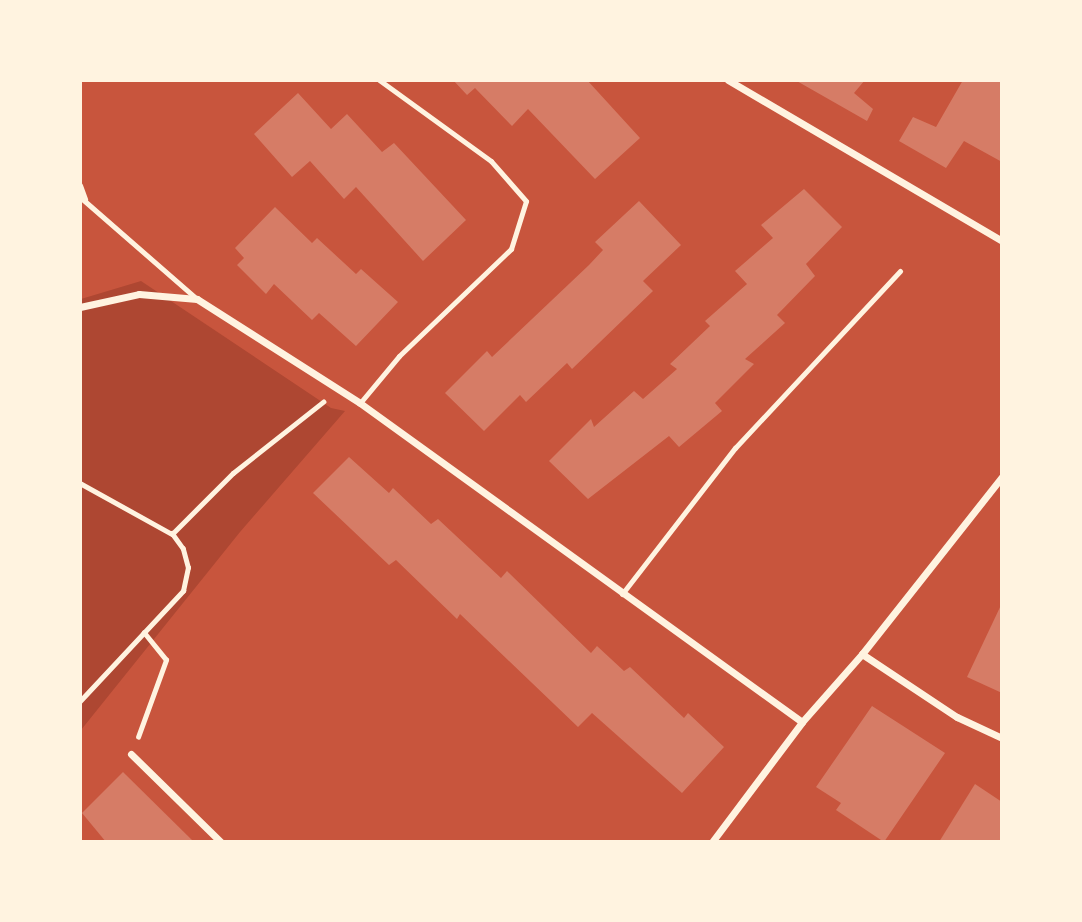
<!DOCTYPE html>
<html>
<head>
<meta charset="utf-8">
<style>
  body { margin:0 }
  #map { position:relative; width:1082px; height:922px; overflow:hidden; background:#c8553d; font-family:"Sofia Sans Condensed",sans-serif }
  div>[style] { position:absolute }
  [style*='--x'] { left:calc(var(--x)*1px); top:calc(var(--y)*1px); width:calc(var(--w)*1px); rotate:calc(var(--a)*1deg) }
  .green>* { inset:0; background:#ae4732 }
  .building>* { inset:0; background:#d67c66 }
  .path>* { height:4.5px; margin:-2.25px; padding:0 2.25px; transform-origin:2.25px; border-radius:2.25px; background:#fff3e0 }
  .service>* { height:5px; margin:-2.5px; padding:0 2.5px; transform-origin:2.5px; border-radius:2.5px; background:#fff3e0 }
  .minor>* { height:7px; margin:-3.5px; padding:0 3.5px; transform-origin:3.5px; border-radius:3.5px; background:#fff3e0 }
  span { translate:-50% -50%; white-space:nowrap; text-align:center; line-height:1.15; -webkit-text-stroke:5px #fff3e0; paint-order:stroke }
  .frame { position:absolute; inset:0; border:82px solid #fff3e0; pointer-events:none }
</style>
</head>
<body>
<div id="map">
  <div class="green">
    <i style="clip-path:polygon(141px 281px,331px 408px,345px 411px,240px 532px,81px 730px,81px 299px)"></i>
  </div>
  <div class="building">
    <i style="clip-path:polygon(453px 80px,587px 80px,640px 138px,595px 179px,528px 109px,512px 126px,475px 88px,467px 95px)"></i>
    <i style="clip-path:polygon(795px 80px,865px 80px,854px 93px,873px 109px,867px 121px)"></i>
    <i style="clip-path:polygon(963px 80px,1002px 80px,1002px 162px,964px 141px,946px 168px,899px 141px,913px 117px,936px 127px)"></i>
    <i style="clip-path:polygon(298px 93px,331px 129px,347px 114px,382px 152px,394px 143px,466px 220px,423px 261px,356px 187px,344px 199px,310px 161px,292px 177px,254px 134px)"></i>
    <i style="clip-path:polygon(804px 189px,842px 227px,806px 264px,815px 276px,777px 315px,785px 323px,745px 359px,754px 364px,715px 403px,722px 411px,679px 447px,669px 436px,588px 499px,549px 461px,591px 419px,594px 427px,634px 391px,643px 399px,677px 369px,670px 364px,710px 326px,705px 321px,747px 284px,735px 271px,773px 238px,761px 225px)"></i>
    <i style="clip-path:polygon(639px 201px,681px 245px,643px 281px,653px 291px,572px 369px,567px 363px,526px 402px,520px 395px,484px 431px,445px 393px,487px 351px,492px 357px,589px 265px,603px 250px,595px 242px)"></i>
    <i style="clip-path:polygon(275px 207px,312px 243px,317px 238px,356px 274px,361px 269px,398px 302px,356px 346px,319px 313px,312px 320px,274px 284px,266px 294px,237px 265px,244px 258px,235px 248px)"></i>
    <i style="clip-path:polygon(349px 457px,389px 493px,393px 488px,431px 524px,438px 519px,501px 578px,507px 571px,591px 653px,597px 646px,624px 671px,630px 667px,684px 718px,688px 713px,724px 747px,682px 793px,592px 713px,578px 727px,460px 614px,457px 619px,396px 560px,389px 565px,313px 493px)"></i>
    <i style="clip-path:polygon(1002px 603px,1002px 693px,967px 677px)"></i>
    <i style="clip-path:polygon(872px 706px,945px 753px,884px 842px,836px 810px,841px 803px,816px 787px)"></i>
    <i style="clip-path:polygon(123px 772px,194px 842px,106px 842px,82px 813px)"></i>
    <i style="clip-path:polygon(975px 784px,1002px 802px,1002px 842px,939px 842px)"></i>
  </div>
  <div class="path">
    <i style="--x:80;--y:483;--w:105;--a:29"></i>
    <i style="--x:172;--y:534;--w:86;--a:-45"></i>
    <i style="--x:233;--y:473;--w:115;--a:-38.3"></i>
    <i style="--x:80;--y:701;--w:151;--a:-46.9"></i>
    <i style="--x:183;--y:591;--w:24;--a:-78"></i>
    <i style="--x:188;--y:568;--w:20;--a:-105"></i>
    <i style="--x:183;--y:549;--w:19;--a:-126"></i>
    <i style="--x:138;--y:737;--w:82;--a:-70"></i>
    <i style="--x:166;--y:660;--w:35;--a:-129"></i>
  </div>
  <div class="service">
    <i style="--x:80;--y:185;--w:15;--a:70"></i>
    <i style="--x:80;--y:197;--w:155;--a:41.1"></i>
    <i style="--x:360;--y:403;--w:61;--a:-50.3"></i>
    <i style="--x:399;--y:356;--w:155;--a:-43.7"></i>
    <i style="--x:511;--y:249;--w:50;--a:-72.6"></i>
    <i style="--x:526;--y:201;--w:53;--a:-131.2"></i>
    <i style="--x:491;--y:161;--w:138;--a:-144.1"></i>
    <i style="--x:622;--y:594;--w:185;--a:-52.3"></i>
    <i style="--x:735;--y:448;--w:242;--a:-47"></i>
  </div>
  <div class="minor">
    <i style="--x:728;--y:80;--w:318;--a:30.4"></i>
    <i style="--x:80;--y:307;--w:60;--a:-12.4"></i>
    <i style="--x:139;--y:294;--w:58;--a:4.9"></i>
    <i style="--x:197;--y:299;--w:193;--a:32.5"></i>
    <i style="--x:360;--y:403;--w:545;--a:35.82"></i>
    <i style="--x:862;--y:654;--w:114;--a:33.6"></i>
    <i style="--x:957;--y:717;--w:50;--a:25"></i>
    <i style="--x:131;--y:754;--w:126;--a:44.4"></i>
    <i style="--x:712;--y:842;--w:150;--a:-53.1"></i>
    <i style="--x:802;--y:722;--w:91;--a:-48.6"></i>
    <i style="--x:862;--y:654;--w:226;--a:-51.7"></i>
  </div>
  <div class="frame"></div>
</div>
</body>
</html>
